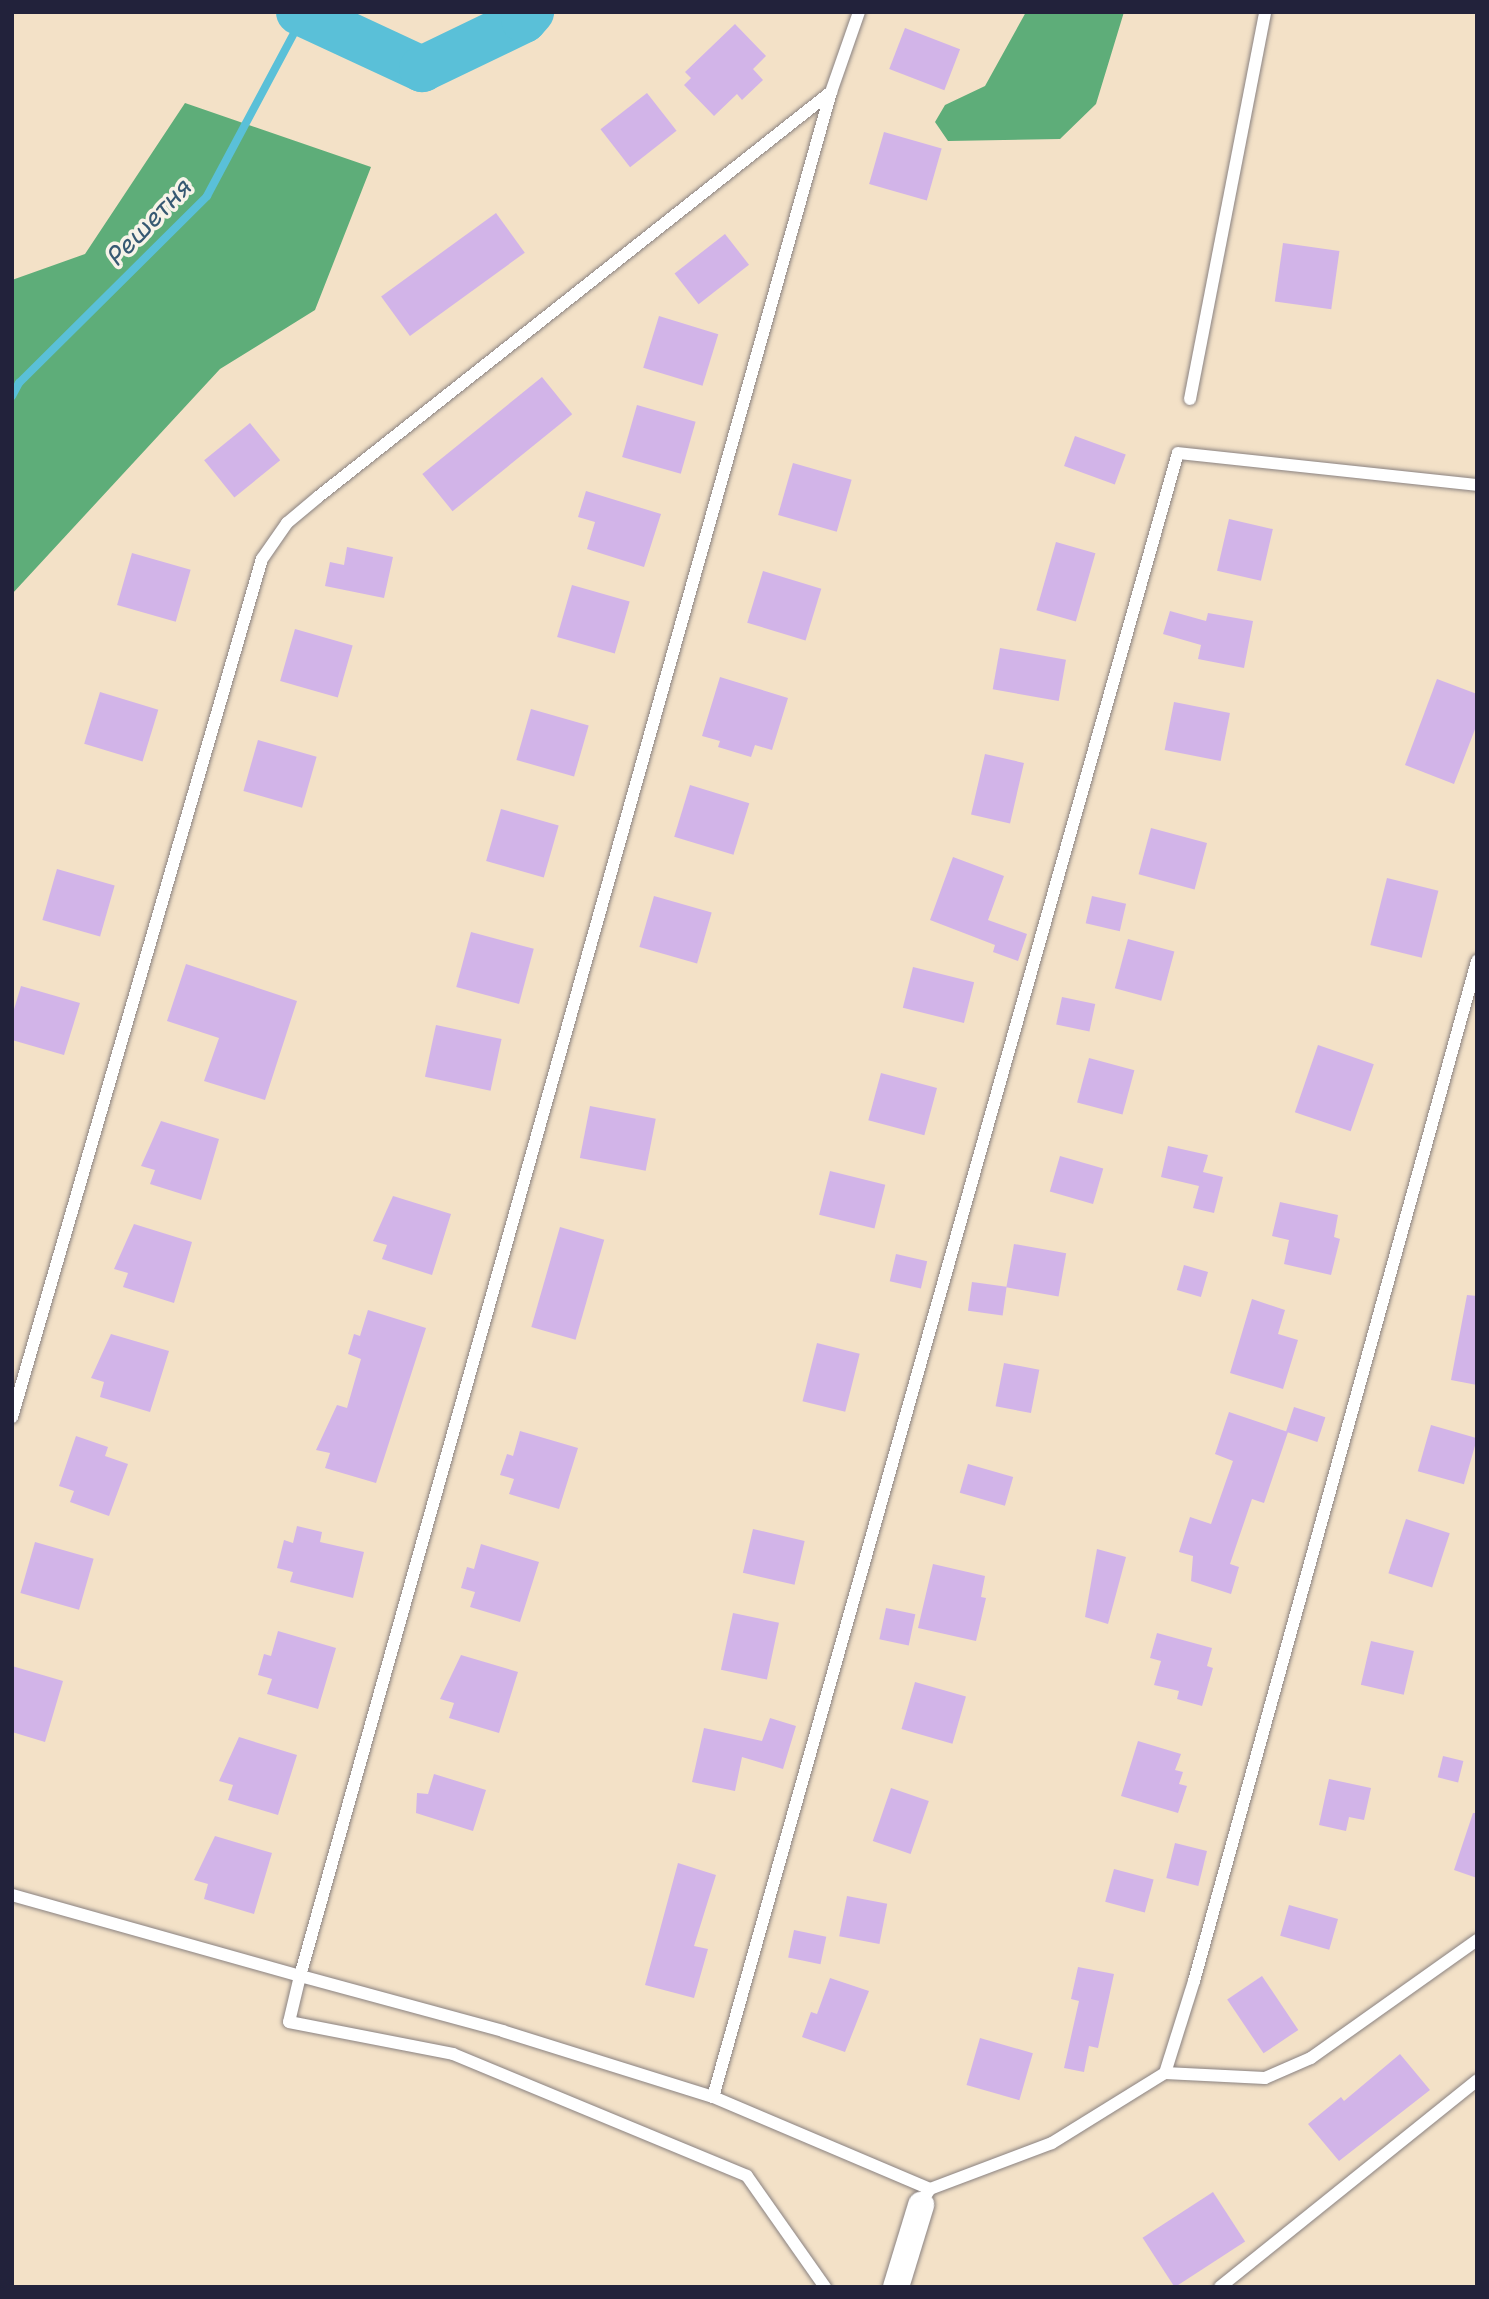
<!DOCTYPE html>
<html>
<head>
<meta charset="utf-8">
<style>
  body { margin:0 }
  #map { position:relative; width:1489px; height:2299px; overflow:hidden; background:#f3e1c7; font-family:"Shantell Sans",sans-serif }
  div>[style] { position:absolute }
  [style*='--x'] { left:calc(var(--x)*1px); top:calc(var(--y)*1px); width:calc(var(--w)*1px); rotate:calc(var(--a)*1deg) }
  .forest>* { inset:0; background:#5ead79 }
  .stream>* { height:8px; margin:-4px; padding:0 4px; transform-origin:4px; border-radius:4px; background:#5ac0d8 }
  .river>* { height:46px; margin:-23px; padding:0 23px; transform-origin:23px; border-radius:23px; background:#5ac0d8 }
  .building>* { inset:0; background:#d2b4e8; transform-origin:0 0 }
  .roads { filter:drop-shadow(0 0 2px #8a8281) drop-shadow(0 0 2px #8a8281) }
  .lane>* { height:12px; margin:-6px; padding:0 6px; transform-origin:6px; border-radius:6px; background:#fff }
  .street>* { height:26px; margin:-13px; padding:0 13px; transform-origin:13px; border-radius:13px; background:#fff }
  span { translate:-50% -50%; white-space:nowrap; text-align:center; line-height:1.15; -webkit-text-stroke:7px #f7f3e8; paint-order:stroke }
  .water-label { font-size:26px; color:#365972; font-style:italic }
  .frame { position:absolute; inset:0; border:14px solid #22223b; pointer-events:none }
</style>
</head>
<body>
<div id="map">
  <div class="forest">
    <i style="clip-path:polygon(1026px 12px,1124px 12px,1096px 104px,1060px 139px,948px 141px,935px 122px,945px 105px,985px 86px)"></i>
    <i style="clip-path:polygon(185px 103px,371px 167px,315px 310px,220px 369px,12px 594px,12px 280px,85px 254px)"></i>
  </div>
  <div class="stream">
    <i style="--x:12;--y:396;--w:15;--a:-62"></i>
    <i style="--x:19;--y:383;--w:265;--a:-44.8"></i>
    <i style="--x:207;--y:196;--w:206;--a:-61.9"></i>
  </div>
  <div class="river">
    <i style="--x:299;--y:12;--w:136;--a:24.9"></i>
    <i style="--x:422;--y:69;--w:113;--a:-25.7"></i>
    <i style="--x:524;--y:20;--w:11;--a:-49"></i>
  </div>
  <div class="building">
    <i style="clip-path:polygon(735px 24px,766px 56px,753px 69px,763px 80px,742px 100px,737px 94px,714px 116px,684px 85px,691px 78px,685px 72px)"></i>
    <i style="left:905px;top:28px;width:59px;height:44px;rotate:21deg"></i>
    <i style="left:647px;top:93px;width:48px;height:59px;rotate:52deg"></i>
    <i style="left:884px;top:132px;width:60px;height:54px;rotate:16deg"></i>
    <i style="left:496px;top:213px;width:49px;height:142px;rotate:54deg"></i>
    <i style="left:725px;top:234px;width:39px;height:64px;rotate:52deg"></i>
    <i style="left:1283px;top:243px;width:57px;height:59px;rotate:8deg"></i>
    <i style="left:659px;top:316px;width:62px;height:54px;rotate:17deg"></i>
    <i style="left:542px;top:377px;width:48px;height:154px;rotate:51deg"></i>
    <i style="left:637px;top:405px;width:61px;height:54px;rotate:16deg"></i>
    <i style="left:250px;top:423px;width:48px;height:59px;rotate:51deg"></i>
    <i style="left:1075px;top:436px;width:54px;height:32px;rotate:20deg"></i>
    <i style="left:793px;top:463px;width:61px;height:54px;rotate:16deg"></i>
    <i style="clip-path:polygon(586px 491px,661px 514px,644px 567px,587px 549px,595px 522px,578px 517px)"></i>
    <i style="left:1229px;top:519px;width:45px;height:53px;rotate:13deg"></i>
    <i style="left:1056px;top:542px;width:41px;height:71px;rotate:16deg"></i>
    <i style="clip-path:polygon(347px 547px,393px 557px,384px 598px,325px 586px,330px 562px,344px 565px)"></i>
    <i style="left:132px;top:553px;width:61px;height:54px;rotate:16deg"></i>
    <i style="left:763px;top:571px;width:61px;height:54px;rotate:17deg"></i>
    <i style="left:572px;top:585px;width:60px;height:54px;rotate:16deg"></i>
    <i style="clip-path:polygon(1170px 611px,1206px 621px,1208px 613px,1253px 621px,1244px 668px,1198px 659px,1201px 645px,1163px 634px)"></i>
    <i style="left:295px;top:629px;width:60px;height:54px;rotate:16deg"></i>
    <i style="left:1000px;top:648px;width:67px;height:42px;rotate:10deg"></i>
    <i style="clip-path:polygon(720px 677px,788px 698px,772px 750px,755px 745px,751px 757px,718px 747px,720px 741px,702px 736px)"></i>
    <i style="clip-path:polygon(1437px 679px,1477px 694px,1477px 724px,1454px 784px,1405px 765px)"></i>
    <i style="left:100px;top:692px;width:61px;height:54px;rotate:17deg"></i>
    <i style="left:1174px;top:702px;width:57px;height:49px;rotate:11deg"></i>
    <i style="left:531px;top:709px;width:60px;height:53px;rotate:16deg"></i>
    <i style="left:258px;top:740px;width:61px;height:53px;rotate:16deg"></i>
    <i style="left:985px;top:754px;width:40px;height:62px;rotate:13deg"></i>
    <i style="left:690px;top:785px;width:62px;height:54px;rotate:17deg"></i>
    <i style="left:501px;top:809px;width:60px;height:54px;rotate:16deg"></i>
    <i style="left:1151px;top:828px;width:58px;height:48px;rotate:15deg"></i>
    <i style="clip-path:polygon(953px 857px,1004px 876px,988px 920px,1027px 934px,1018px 961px,993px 952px,995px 945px,930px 920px)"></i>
    <i style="left:57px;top:869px;width:60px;height:53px;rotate:16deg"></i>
    <i style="left:1387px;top:878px;width:53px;height:69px;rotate:14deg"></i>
    <i style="left:654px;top:896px;width:60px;height:53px;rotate:16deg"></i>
    <i style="left:1092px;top:896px;width:35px;height:28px;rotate:13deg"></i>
    <i style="left:471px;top:932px;width:65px;height:57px;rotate:15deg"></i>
    <i style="left:1128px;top:939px;width:48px;height:51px;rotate:15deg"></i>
    <i style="clip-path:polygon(186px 964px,297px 1001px,265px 1100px,204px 1081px,219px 1038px,167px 1021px)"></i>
    <i style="left:913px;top:967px;width:63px;height:42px;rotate:14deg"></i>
    <i style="clip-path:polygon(21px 986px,80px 1003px,64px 1055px,12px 1040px,12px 1016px)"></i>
    <i style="left:1062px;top:997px;width:34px;height:28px;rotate:12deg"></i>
    <i style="left:436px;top:1025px;width:67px;height:53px;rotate:12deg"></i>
    <i style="left:1318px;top:1045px;width:59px;height:71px;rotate:19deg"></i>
    <i style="left:1089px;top:1058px;width:47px;height:46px;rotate:15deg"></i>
    <i style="left:881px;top:1073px;width:58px;height:49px;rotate:15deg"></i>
    <i style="left:590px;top:1106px;width:67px;height:53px;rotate:11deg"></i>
    <i style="clip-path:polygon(161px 1121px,219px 1139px,201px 1200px,150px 1184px,155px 1170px,141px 1166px)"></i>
    <i style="clip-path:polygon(1168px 1146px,1208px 1155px,1203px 1172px,1223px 1177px,1214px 1213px,1193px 1208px,1199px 1186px,1161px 1177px)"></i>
    <i style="left:1060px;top:1156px;width:45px;height:37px;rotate:16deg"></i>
    <i style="left:830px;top:1171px;width:57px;height:45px;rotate:14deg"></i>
    <i style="clip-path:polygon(393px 1196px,451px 1214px,432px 1275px,382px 1259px,387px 1245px,373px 1241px)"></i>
    <i style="clip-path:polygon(1280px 1202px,1338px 1215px,1334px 1237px,1340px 1239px,1331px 1275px,1284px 1264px,1289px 1240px,1272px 1236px)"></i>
    <i style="clip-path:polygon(134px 1224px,192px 1242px,174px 1303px,123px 1287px,128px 1273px,114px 1269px)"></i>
    <i style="left:560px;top:1227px;width:46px;height:104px;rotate:16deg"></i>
    <i style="left:1014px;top:1244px;width:53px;height:44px;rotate:10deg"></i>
    <i style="left:896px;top:1254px;width:32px;height:28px;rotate:13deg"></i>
    <i style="left:1184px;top:1265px;width:25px;height:26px;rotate:16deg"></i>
    <i style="left:972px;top:1282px;width:35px;height:29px;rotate:8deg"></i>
    <i style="clip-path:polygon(1467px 1295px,1477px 1296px,1477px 1385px,1451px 1380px)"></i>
    <i style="clip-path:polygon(1252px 1299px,1285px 1310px,1278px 1334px,1298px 1340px,1283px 1389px,1230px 1373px)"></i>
    <i style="clip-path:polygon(368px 1310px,426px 1328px,376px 1483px,325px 1468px,330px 1453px,316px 1450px,337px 1405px,347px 1408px,361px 1359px,348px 1354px,354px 1334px,360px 1336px)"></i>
    <i style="clip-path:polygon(111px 1334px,169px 1351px,150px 1412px,100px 1397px,104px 1382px,91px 1378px)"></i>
    <i style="left:817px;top:1343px;width:44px;height:60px;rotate:14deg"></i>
    <i style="left:1004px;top:1363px;width:36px;height:44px;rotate:11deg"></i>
    <i style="left:1294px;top:1407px;width:33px;height:26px;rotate:18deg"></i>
    <i style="clip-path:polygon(1229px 1412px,1288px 1432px,1264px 1503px,1252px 1499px,1230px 1564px,1239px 1567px,1231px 1594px,1191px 1581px,1193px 1556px,1179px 1552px,1190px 1517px,1211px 1524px,1233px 1461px,1215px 1454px)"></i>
    <i style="left:1431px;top:1425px;width:48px;height:48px;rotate:16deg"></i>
    <i style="clip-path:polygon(520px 1431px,578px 1448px,559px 1509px,509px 1494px,514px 1479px,500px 1475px,507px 1454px,513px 1456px)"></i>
    <i style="clip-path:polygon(76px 1436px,108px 1447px,105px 1456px,128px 1464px,109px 1516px,70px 1502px,74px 1491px,59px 1486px)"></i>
    <i style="left:968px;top:1464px;width:47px;height:30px;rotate:16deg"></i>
    <i style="left:1406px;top:1519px;width:46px;height:57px;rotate:18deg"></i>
    <i style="clip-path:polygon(297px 1526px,322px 1532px,320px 1542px,364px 1552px,353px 1598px,290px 1582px,293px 1572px,277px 1568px,284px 1540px,293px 1543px)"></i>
    <i style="left:753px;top:1529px;width:53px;height:45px;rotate:13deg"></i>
    <i style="left:35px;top:1542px;width:61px;height:53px;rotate:16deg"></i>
    <i style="clip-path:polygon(481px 1544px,539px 1562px,520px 1622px,470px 1607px,475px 1592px,461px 1588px,467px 1567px,474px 1569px)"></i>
    <i style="clip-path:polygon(1097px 1549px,1126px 1557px,1108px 1624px,1085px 1617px)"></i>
    <i style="clip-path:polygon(933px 1564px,985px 1576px,981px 1597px,986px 1598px,976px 1641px,918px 1628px)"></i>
    <i style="left:886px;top:1608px;width:30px;height:32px;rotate:12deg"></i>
    <i style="left:733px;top:1613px;width:47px;height:58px;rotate:12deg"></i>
    <i style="clip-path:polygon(278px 1631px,336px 1648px,318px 1709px,267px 1694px,272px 1679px,258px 1675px,264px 1654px,271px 1656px)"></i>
    <i style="clip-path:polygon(1157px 1633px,1212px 1648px,1207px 1666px,1213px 1668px,1202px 1706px,1177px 1699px,1179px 1691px,1154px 1685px,1161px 1661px,1150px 1658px)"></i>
    <i style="left:1371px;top:1641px;width:44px;height:45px;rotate:13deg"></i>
    <i style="clip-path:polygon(461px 1655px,518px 1672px,499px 1733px,449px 1718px,454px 1703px,440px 1699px)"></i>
    <i style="clip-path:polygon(12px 1666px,63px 1681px,45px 1742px,12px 1732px)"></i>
    <i style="left:915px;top:1682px;width:53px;height:49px;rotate:16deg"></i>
    <i style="clip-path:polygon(770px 1718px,796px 1726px,783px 1769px,742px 1757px,735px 1791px,692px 1782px,704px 1728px,762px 1741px)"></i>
    <i style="clip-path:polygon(239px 1737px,297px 1755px,278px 1815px,228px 1800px,233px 1785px,219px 1781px)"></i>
    <i style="clip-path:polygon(1138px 1741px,1181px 1754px,1175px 1770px,1183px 1772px,1179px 1784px,1187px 1786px,1178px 1813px,1121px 1796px)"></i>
    <i style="left:1443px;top:1756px;width:21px;height:22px;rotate:14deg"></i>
    <i style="clip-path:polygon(434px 1774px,486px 1790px,473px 1831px,416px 1813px,417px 1793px,428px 1794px)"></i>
    <i style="clip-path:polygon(1329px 1779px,1371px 1788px,1364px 1820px,1349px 1817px,1346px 1831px,1319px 1825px)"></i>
    <i style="left:891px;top:1788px;width:40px;height:56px;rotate:19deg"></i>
    <i style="clip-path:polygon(1473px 1813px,1477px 1813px,1477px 1878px,1454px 1870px)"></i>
    <i style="clip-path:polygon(215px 1836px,272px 1853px,254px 1914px,204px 1899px,208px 1884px,194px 1880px)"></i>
    <i style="left:1175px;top:1843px;width:33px;height:36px;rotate:14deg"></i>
    <i style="clip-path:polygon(678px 1863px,716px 1875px,694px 1946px,708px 1949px,694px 1998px,645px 1985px)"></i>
    <i style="left:1114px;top:1869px;width:41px;height:34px;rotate:15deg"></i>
    <i style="left:847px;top:1896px;width:41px;height:41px;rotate:11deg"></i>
    <i style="left:1289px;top:1905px;width:51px;height:32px;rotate:16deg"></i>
    <i style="left:794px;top:1930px;width:33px;height:28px;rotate:12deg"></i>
    <i style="clip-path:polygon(1078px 1967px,1114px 1974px,1098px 2048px,1089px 2046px,1084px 2072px,1064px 2068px,1079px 2001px,1071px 1999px)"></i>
    <i style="left:1262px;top:1976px;width:65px;height:42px;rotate:56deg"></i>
    <i style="clip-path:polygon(830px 1978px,869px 1991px,845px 2052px,802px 2037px,811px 2012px,817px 2014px)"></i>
    <i style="left:980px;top:2038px;width:55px;height:49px;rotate:16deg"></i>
    <i style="clip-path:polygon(1400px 2054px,1430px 2090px,1339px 2161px,1308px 2124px,1341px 2097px,1344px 2101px)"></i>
    <i style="left:1213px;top:2192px;width:59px;height:84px;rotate:57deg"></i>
  </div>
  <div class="roads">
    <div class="lane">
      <i style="--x:1190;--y:399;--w:394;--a:-79"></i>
      <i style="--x:12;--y:1417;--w:894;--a:-73.76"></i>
      <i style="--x:262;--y:559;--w:44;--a:-55.2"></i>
      <i style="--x:287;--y:523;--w:40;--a:-40"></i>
      <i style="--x:318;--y:497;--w:654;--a:-38.29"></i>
      <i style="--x:12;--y:1895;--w:299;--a:15.7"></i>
      <i style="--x:300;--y:1976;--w:47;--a:103.4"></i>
      <i style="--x:289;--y:2022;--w:167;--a:11"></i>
      <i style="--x:453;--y:2054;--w:318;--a:22.5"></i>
      <i style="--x:747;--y:2176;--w:136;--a:54.9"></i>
      <i style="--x:1165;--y:2073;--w:100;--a:2.9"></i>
      <i style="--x:1265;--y:2078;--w:50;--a:-23.5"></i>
      <i style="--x:1311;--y:2058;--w:204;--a:-35.4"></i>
      <i style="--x:713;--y:2097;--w:220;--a:-162.6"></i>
      <i style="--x:503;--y:2031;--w:210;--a:-164.8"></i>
      <i style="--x:300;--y:1976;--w:1957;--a:-74.26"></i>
      <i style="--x:831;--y:92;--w:85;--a:-70.7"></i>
      <i style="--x:930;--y:2189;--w:236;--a:-157"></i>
      <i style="--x:713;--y:2097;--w:1708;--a:-74.21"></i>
      <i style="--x:1178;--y:453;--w:301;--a:6.1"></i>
      <i style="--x:926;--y:2195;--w:7;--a:-56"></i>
      <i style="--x:930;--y:2189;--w:130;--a:-20.7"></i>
      <i style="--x:1052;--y:2143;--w:133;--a:-31.8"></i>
      <i style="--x:1165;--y:2073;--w:96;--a:-72.5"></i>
      <i style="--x:1194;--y:1981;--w:1059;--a:-74.49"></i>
      <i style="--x:1220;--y:2287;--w:330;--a:-38.8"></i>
    </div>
    <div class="street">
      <i style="--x:896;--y:2287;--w:86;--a:-73"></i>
    </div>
  </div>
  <div class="water-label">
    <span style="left:149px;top:221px;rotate:-46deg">Решетня</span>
  </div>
  <div class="frame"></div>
</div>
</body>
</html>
